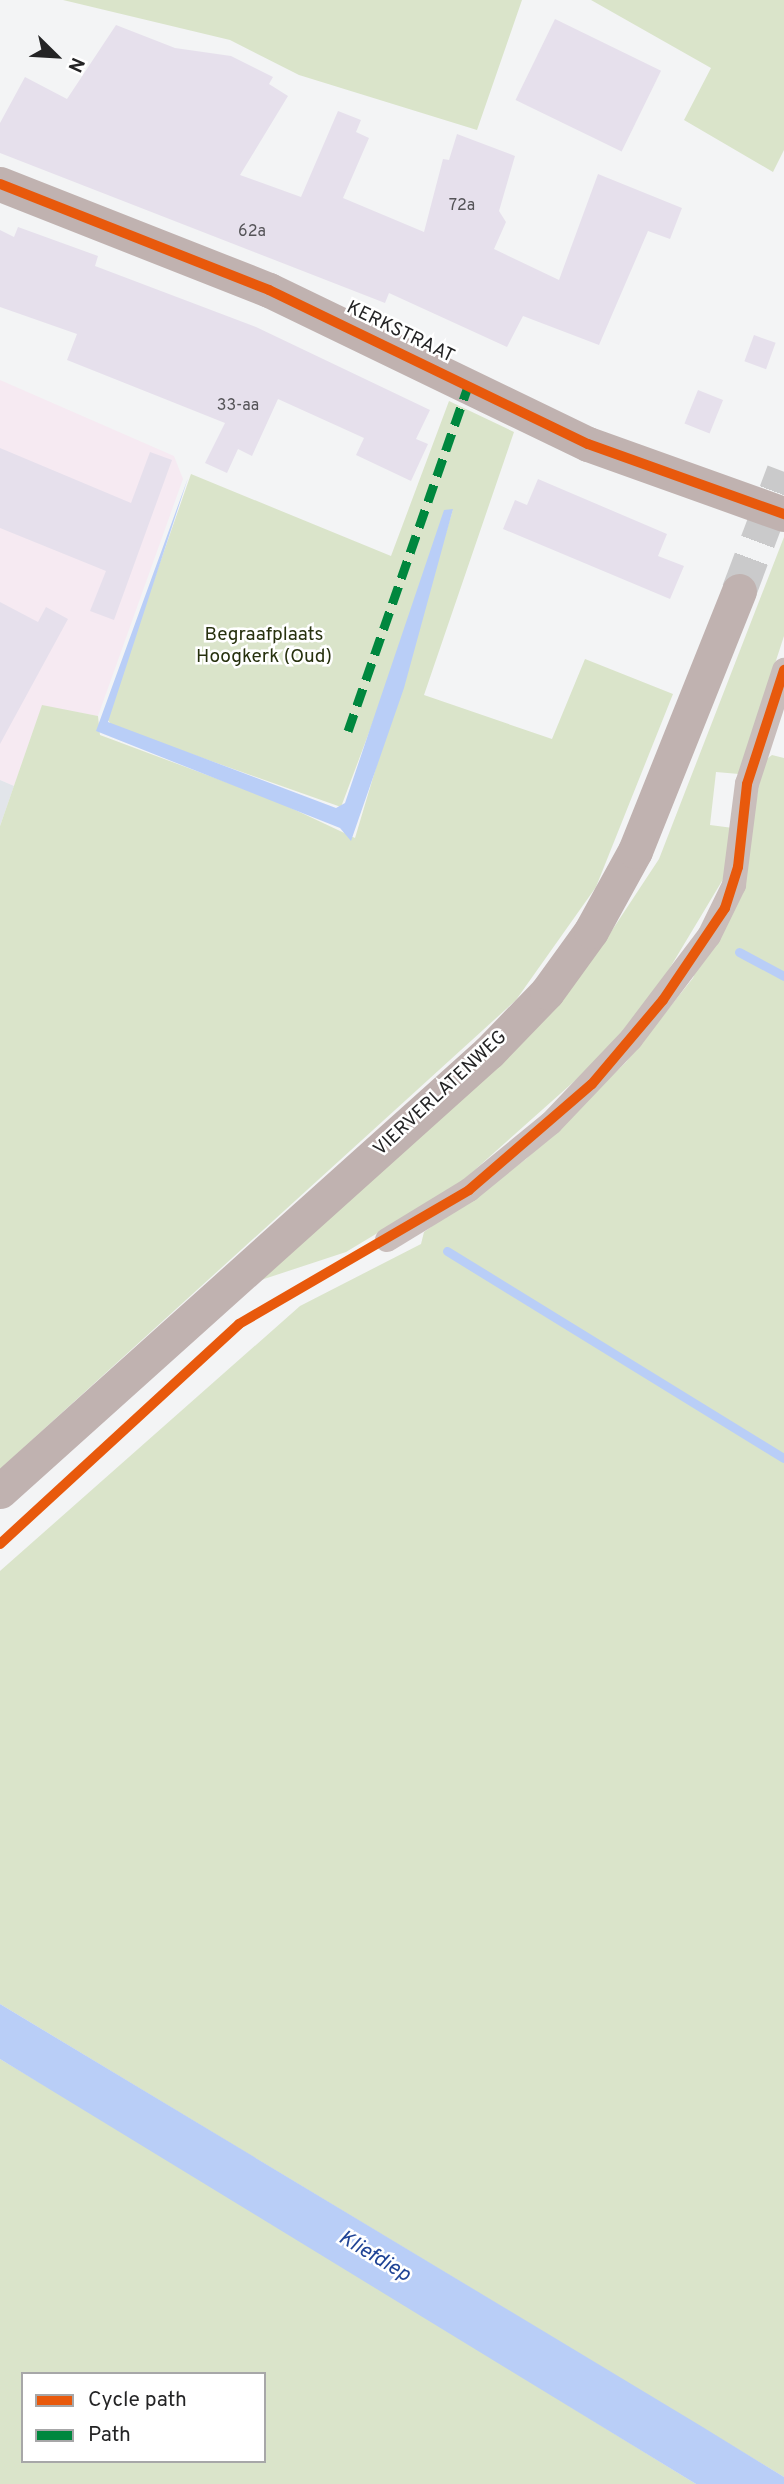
<!DOCTYPE html>
<html>
<head>
<meta charset="utf-8">
<style>
  body { margin:0 }
  #map { position:relative; width:784px; height:2484px; overflow:hidden; background:#f3f4f5; font-family:Overpass,sans-serif }
  div>[style] { position:absolute }
  [style*='--x'] { left:calc(var(--x)*1px); top:calc(var(--y)*1px); width:calc(var(--w)*1px); rotate:calc(var(--a)*1deg) }
  .commercial>* { inset:0; background:#f6eaf2 }
  .built>* { inset:0; background:#e2e5ea }
  .green>* { inset:0; background:#dae4ca }
  .water>* { inset:0; background:#b9cef7 }
  .stream>* { height:9px; margin:-4.5px; padding:0 4.5px; transform-origin:4.5px; border-radius:4.5px; background:#b9cef7 }
  .building>* { inset:0; background:#e6e0ec; transform-origin:0 0 }
  .secondary-tunnel>* { height:35px; margin-top:-17.5px; transform-origin:0; background:repeating-linear-gradient(90deg,#cacacb 0 35px,transparent 0 53px) }
  .street>* { height:24px; margin:-12px; padding:0 12px; transform-origin:12px; border-radius:12px; background:#c9bdbb }
  .secondary>* { height:35px; margin:-17.5px; padding:0 17.5px; transform-origin:17.5px; border-radius:17.5px; background:#c0b2b0 }
  .quiet>* { height:9px; margin-top:-4.5px; transform-origin:0; background:repeating-linear-gradient(90deg,#00873e 0 18px,transparent 0 27px) }
  .cycleway>* { height:10px; margin:-5px; padding:0 5px; transform-origin:5px; border-radius:5px; background:#e8590c }
  span { translate:-50% -50%; white-space:nowrap; text-align:center; line-height:1.15; -webkit-text-stroke:5px #fff; paint-order:stroke }
  .number-label { font-size:16px; color:#545357 }
  .number-label span { -webkit-text-stroke-width:0 }
  .street-label { font-size:19px; color:#242425 }
  .park-label { font-size:19px; color:#27310e }
  .water-label { font-size:21px; color:#204496; font-style:italic }
  .legend { position:absolute; left:21px; top:2372px; width:245px; height:91px; box-sizing:border-box; background:#fff; border:2px solid #a7a7a8; margin:0; padding:9px 12px; list-style:none; font-size:21px; color:#242425 }
  .legend li { display:flex; align-items:center; gap:14px; height:35px }
  .legend b { width:35px; border:2px solid #a7a7a8 }
  .north { position:absolute; left:21px; top:21px; width:70px; height:70px; -webkit-text-stroke:5px #fff; paint-order:stroke; rotate:114deg; font-size:19px; font-weight:700; line-height:28px; text-align:center; color:#242425 }
  .north::after { content:''; display:block; margin:auto; width:24px; height:32px; background:#242425; clip-path:polygon(50% 0,100% 100%,50% 72%,0 100%) }
</style>
</head>
<body>
<div id="map">
  <div class="commercial">
    <i style="clip-path:polygon(0 380px,174px 456px,183px 479px,98px 716px,42px 706px,14px 786px,0 780px)"></i>
  </div>
  <div class="built">
    <i style="clip-path:polygon(0 780px,14px 786px,0 826px)"></i>
  </div>
  <div class="green">
    <i style="clip-path:polygon(63px 0,522px 0,477px 130px,299px 75px,230px 40px)"></i>
    <i style="clip-path:polygon(591px 0,784px 0,784px 150px,773px 172px,684px 120px,711px 68px)"></i>
    <i style="clip-path:polygon(449px 401px,514px 432px,424px 695px,552px 739px,585px 659px,673px 694px,596px 887px,516px 1000px,0 1469px,0 826px,42px 705px,98px 716px,100px 735px,274px 800px,355px 838px,453px 509px,341px 807px,112px 726px,106px 717px,191px 474px,391px 556px)"></i>
    <i style="clip-path:polygon(784px 537px,784px 636px,739px 774px,716px 772px,710px 825px,733px 828px,725px 876px,656px 991px,597px 1061px,459px 1184px,346px 1252px,261px 1280px,601px 947px,659px 859px)"></i>
    <i style="clip-path:polygon(772px 755px,784px 758px,784px 2477px,0 2004px,0 1571px,300px 1306px,421px 1244px,424px 1232px,526px 1159px,626px 1062px,693px 978px,757px 796px,763px 762px)"></i>
    <i style="clip-path:polygon(evenodd,0 2059px,158px 2153px,696px 2484px,0 2484px,0 2059px,23px 2374px,264px 2374px,264px 2461px,23px 2461px,23px 2374px)"></i>
  </div>
  <div class="water">
    <i style="clip-path:polygon(188px 478px,108px 722px,336px 808px,345px 803px,444px 510px,453px 509px,404px 688px,351px 841px,340px 828px,96px 731px)"></i>
    <i style="clip-path:polygon(0 2004px,701px 2426px,784px 2477px,784px 2484px,696px 2484px,0 2059px)"></i>
  </div>
  <div class="stream">
    <i style="--x:739;--y:952;--w:51;--a:28.1"></i>
    <i style="--x:447;--y:1251;--w:395;--a:31.6"></i>
  </div>
  <div class="building">
    <i style="left:555px;top:19px;width:118px;height:90px;rotate:26deg"></i>
    <i style="clip-path:polygon(116px 25px,175px 48px,231px 56px,273px 77px,269px 84px,288px 96px,240px 175px,301px 197px,338px 111px,361px 120px,356px 132px,369px 138px,343px 198px,424px 232px,443px 159px,449px 160px,457px 134px,515px 156px,499px 211px,506px 222px,494px 249px,559px 280px,598px 174px,682px 208px,670px 239px,648px 231px,599px 345px,523px 316px,507px 347px,389px 293px,385px 303px,0 153px,0 123px,25px 77px,67px 99px)"></i>
    <i style="clip-path:polygon(18px 227px,98px 256px,95px 266px,256px 327px,430px 410px,416px 439px,428px 444px,411px 481px,356px 455px,364px 438px,278px 399px,252px 456px,238px 449px,227px 473px,205px 463px,225px 423px,67px 360px,77px 334px,0 307px,0 230px,14px 237px)"></i>
    <i style="left:754px;top:335px;width:23px;height:28px;rotate:20deg"></i>
    <i style="left:698px;top:390px;width:27px;height:36px;rotate:22deg"></i>
    <i style="clip-path:polygon(0 448px,131px 503px,150px 452px,172px 460px,114px 620px,90px 611px,106px 571px,0 528px)"></i>
    <i style="clip-path:polygon(538px 479px,667px 534px,658px 556px,684px 566px,670px 599px,503px 529px,515px 500px,527px 505px)"></i>
    <i style="clip-path:polygon(0 602px,38px 622px,46px 607px,68px 619px,0 744px)"></i>
  </div>
  <div class="secondary-tunnel">
    <i style="--x:739;--y:591;--w:128;--a:-69.4"></i>
  </div>
  <div class="street">
    <i style="--x:387;--y:1240;--w:96;--a:-31.4"></i>
    <i style="--x:469;--y:1190;--w:106;--a:-39.3"></i>
    <i style="--x:551;--y:1123;--w:116;--a:-46.4"></i>
    <i style="--x:631;--y:1039;--w:129;--a:-52.9"></i>
    <i style="--x:709;--y:936;--w:57;--a:-63.9"></i>
    <i style="--x:734;--y:885;--w:102;--a:-82.7"></i>
    <i style="--x:747;--y:784;--w:120;--a:-72"></i>
  </div>
  <div class="secondary">
    <i style="--x:0;--y:184;--w:289;--a:21.5"></i>
    <i style="--x:269;--y:290;--w:354;--a:25.8"></i>
    <i style="--x:588;--y:444;--w:208;--a:19.7"></i>
    <i style="--x:0;--y:1491;--w:657;--a:-41.92"></i>
    <i style="--x:489;--y:1052;--w:83;--a:-46"></i>
    <i style="--x:547;--y:992;--w:75;--a:-54.2"></i>
    <i style="--x:591;--y:931;--w:91;--a:-61.2"></i>
    <i style="--x:635;--y:851;--w:280;--a:-68.2"></i>
  </div>
  <div class="quiet">
    <i style="--x:348;--y:731;--w:365;--a:-70.8"></i>
  </div>
  <div class="cycleway">
    <i style="--x:0;--y:184;--w:289;--a:21.5"></i>
    <i style="--x:269;--y:290;--w:354;--a:25.8"></i>
    <i style="--x:588;--y:444;--w:208;--a:19.7"></i>
    <i style="--x:0;--y:1544;--w:325;--a:-42.6"></i>
    <i style="--x:239;--y:1324;--w:266;--a:-30.2"></i>
    <i style="--x:469;--y:1190;--w:162;--a:-40.8"></i>
    <i style="--x:592;--y:1084;--w:110;--a:-49.8"></i>
    <i style="--x:663;--y:1000;--w:111;--a:-56"></i>
    <i style="--x:725;--y:908;--w:43;--a:-72.4"></i>
    <i style="--x:738;--y:867;--w:83;--a:-83.8"></i>
    <i style="--x:747;--y:784;--w:120;--a:-72"></i>
  </div>
  <div class="number-label">
    <span style="left:462px;top:206px">72a</span>
    <span style="left:252px;top:232px">62a</span>
    <span style="left:238px;top:406px">33-aa</span>
  </div>
  <div class="street-label">
    <span style="left:400px;top:333px;rotate:26deg">KERKSTRAAT</span>
    <span style="left:441px;top:1094px;rotate:-43deg">VIERVERLATENWEG</span>
  </div>
  <div class="park-label">
    <span style="left:264px;top:647px">Begraafplaats<br>Hoogkerk (Oud)</span>
  </div>
  <div class="water-label">
    <span style="left:374px;top:2257px;rotate:31deg">Kliefdiep</span>
  </div>
  <ul class="legend">
  <li><b style="height:9px;background:#e8590c"></b>Cycle path</li>
  <li><b style="height:9px;background:#00873e"></b>Path</li>
  </ul>
  <div class="north">N</div>
</div>
</body>
</html>
